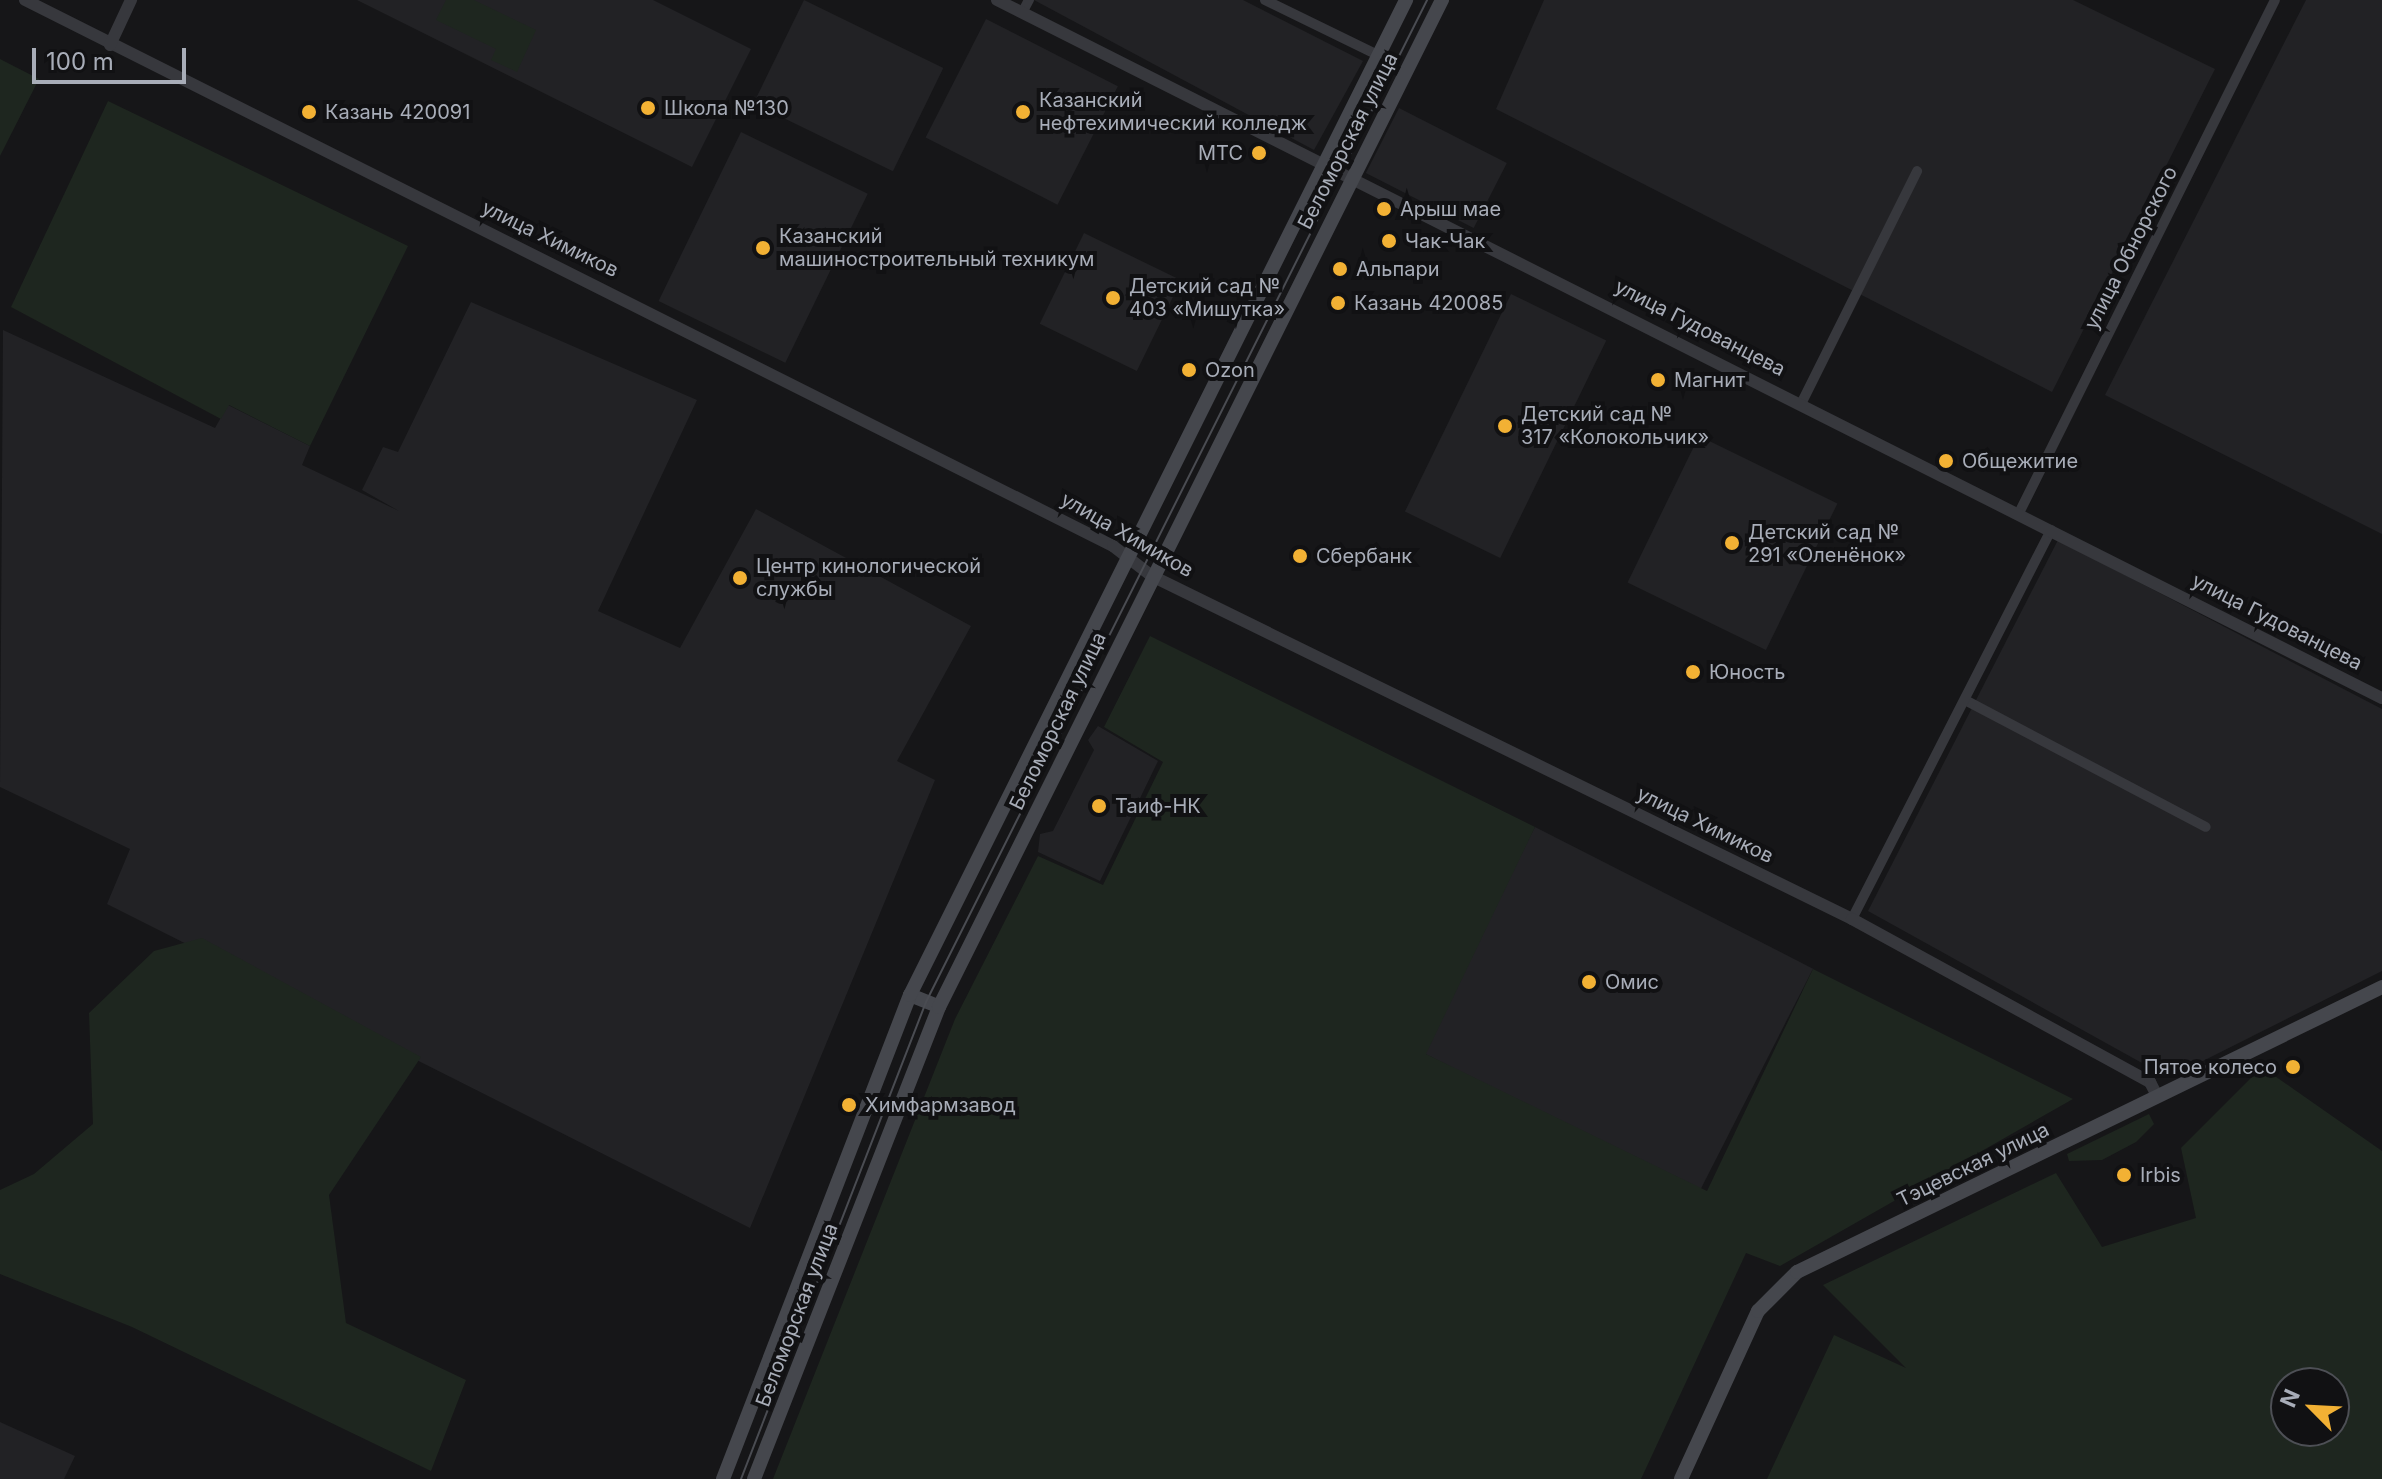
<!DOCTYPE html>
<html>
<head>
<meta charset="utf-8">
<style>
  body { margin:0 }
  #map { position:relative; width:2382px; height:1479px; overflow:hidden; background:#161618; font-family:Inter,sans-serif }
  div>[style] { position:absolute }
  [style*='--x'] { left:calc(var(--x)*1px); top:calc(var(--y)*1px); width:calc(var(--w)*1px); rotate:calc(var(--a)*1deg) }
  .built>* { inset:0; background:#222225; transform-origin:0 0 }
  .green>* { inset:0; background:#1e261f }
  .minor>* { height:10px; margin:-5px; padding:0 5px; transform-origin:5px; border-radius:5px; background:#37383d }
  .tertiary>* { height:12px; margin:-6px; padding:0 6px; transform-origin:6px; border-radius:6px; background:#37383d }
  .secondary>* { height:14px; margin:-7px; padding:0 7px; transform-origin:7px; border-radius:7px; background:#45474d }
  .tram>* { height:2px; margin:-1px; padding:0 1px; transform-origin:1px; border-radius:1px; background:#4a4c52 }
  .dots>* { width:22px; height:22px; translate:-50% -50%; box-sizing:border-box; border:4px solid #111113; border-radius:50% }
  span { translate:-50% -50%; white-space:nowrap; text-align:center; line-height:1.15; -webkit-text-stroke:8px #111113; paint-order:stroke }
  .poi-label { font-size:20px; color:#a8adb8 }
  .left { translate:0 -50%; text-align:left }
  .right { translate:-100% -50%; text-align:right }
  .street-label { font-size:20px; color:#a8adb8 }
  .north { position:absolute; left:2270px; top:1367px; width:80px; height:80px; box-sizing:border-box; background:#111113; border:2px solid #4d4f55; border-radius:50%; rotate:294deg; font-size:22px; font-weight:700; line-height:32px; text-align:center; color:#a8adb8 }
  .north::after { content:''; display:block; margin:auto; width:28px; height:36px; background:#f2b134; clip-path:polygon(50% 0,100% 100%,50% 72%,0 100%) }
  .scale { position:absolute; left:32px; top:48px; width:154px; height:36px; box-sizing:border-box; border:4px solid #a8adb8; border-top:0; padding-left:10px; font-size:24px; line-height:28px; white-space:nowrap; color:#a8adb8; -webkit-text-stroke:6px #111113; paint-order:stroke }
</style>
</head>
<body>
<div id="map">
  <div class="built">
    <i style="clip-path:polygon(357px 0,653px 0,751px 49px,692px 167px)"></i>
    <i style="left:804px;top:0;width:155px;height:115px;rotate:26deg"></i>
    <i style="clip-path:polygon(1034px 0,1243px 0,1363px 61px,1314px 150px)"></i>
    <i style="clip-path:polygon(1544px 0,2073px 0,2215px 69px,2052px 392px,1496px 109px)"></i>
    <i style="clip-path:polygon(2306px 0,2382px 0,2382px 534px,2105px 395px)"></i>
    <i style="left:986px;top:19px;width:148px;height:133px;rotate:27deg"></i>
    <i style="left:1399px;top:108px;width:121px;height:73px;rotate:27deg"></i>
    <i style="left:741px;top:132px;width:141px;height:188px;rotate:26deg"></i>
    <i style="left:1084px;top:233px;width:108px;height:101px;rotate:26deg"></i>
    <i style="left:1511px;top:294px;width:106px;height:242px;rotate:26deg"></i>
    <i style="clip-path:polygon(471px 302px,697px 400px,598px 611px,680px 648px,756px 509px,971px 626px,897px 761px,935px 780px,750px 1228px,107px 904px,130px 849px,0 787px,3px 330px,215px 428px,228px 405px,310px 446px,302px 465px,399px 511px,362px 490px,383px 447px,398px 452px)"></i>
    <i style="left:1699px;top:436px;width:154px;height:163px;rotate:26deg"></i>
    <i style="clip-path:polygon(2058px 540px,2382px 709px,2382px 971px,2169px 1078px,1868px 911px)"></i>
    <i style="clip-path:polygon(1098px 726px,1158px 761px,1100px 881px,1038px 852px,1040px 834px,1053px 831px,1094px 750px,1088px 740px)"></i>
    <i style="left:1535px;top:827px;width:312px;height:252px;rotate:27deg"></i>
    <i style="clip-path:polygon(0 1422px,75px 1456px,64px 1479px,0 1479px)"></i>
  </div>
  <div class="green">
    <i style="clip-path:polygon(446px 0,474px 0,536px 30px,517px 72px,491px 60px,496px 49px,436px 20px)"></i>
    <i style="clip-path:polygon(0 59px,39px 79px,0 156px)"></i>
    <i style="clip-path:polygon(108px 101px,408px 246px,310px 446px,229px 405px,221px 419px,11px 307px)"></i>
    <i style="clip-path:polygon(1150px 636px,1535px 827px,1426px 1054px,1707px 1191px,1813px 969px,2073px 1099px,1780px 1266px,1746px 1253px,1641px 1479px,773px 1479px,955px 1019px,1038px 856px,1103px 885px,1163px 762px,1104px 727px)"></i>
    <i style="clip-path:polygon(202px 938px,421px 1057px,329px 1195px,346px 1323px,466px 1380px,431px 1471px,132px 1327px,0 1274px,0 1190px,34px 1174px,93px 1124px,89px 1013px,154px 951px)"></i>
    <i style="clip-path:polygon(evenodd,2262px 1067px,2382px 1151px,2382px 1479px,1767px 1479px,1834px 1335px,1906px 1368px,1823px 1285px,2056px 1173px,2102px 1247px,2196px 1218px,2181px 1148px,2262px 1067px,2286px 1383px,2334px 1383px,2334px 1431px,2286px 1431px,2286px 1383px)"></i>
    <i style="clip-path:polygon(2149px 1114px,2154px 1124px,2136px 1142px,2102px 1160px,2069px 1161px,2067px 1154px)"></i>
  </div>
  <div class="minor">
    <i style="--x:1265;--y:0;--w:126;--a:26"></i>
    <i style="--x:1022;--y:13;--w:15;--a:-62"></i>
    <i style="--x:1802;--y:402;--w:258;--a:-63.5"></i>
    <i style="--x:2019;--y:513;--w:573;--a:-63.48"></i>
    <i style="--x:1965;--y:700;--w:272;--a:27.8"></i>
    <i style="--x:1852;--y:919;--w:437;--a:-62.9"></i>
  </div>
  <div class="tertiary">
    <i style="--x:25;--y:0;--w:1217;--a:26.65"></i>
    <i style="--x:1113;--y:546;--w:49;--a:37.6"></i>
    <i style="--x:1152;--y:576;--w:780;--a:26.1"></i>
    <i style="--x:1852;--y:919;--w:340;--a:28.7"></i>
    <i style="--x:2150;--y:1082;--w:16;--a:63"></i>
    <i style="--x:997;--y:0;--w:1551;--a:26.75"></i>
    <i style="--x:110;--y:45;--w:50;--a:-65"></i>
  </div>
  <div class="secondary">
    <i style="--x:910;--y:995;--w:31;--a:22"></i>
    <i style="--x:723;--y:1479;--w:519;--a:-68.88"></i>
    <i style="--x:910;--y:995;--w:1112;--a:-63.5"></i>
    <i style="--x:754;--y:1479;--w:507;--a:-68.6"></i>
    <i style="--x:939;--y:1007;--w:1126;--a:-63.46"></i>
    <i style="--x:1681;--y:1479;--w:185;--a:-65.4"></i>
    <i style="--x:1758;--y:1311;--w:55;--a:-45"></i>
    <i style="--x:1797;--y:1272;--w:651;--a:-25.97"></i>
  </div>
  <div class="tram">
    <i style="--x:741;--y:1479;--w:512;--a:-68.8"></i>
    <i style="--x:926;--y:1002;--w:1120;--a:-63.43"></i>
  </div>
  <div class="dots">
    <i style="left:648px;top:108px;background:#f2b134"></i>
    <i style="left:309px;top:112px;background:#f2b134"></i>
    <i style="left:1023px;top:112px;background:#f2b134"></i>
    <i style="left:1259px;top:153px;background:#f2b134"></i>
    <i style="left:1384px;top:209px;background:#f2b134"></i>
    <i style="left:1389px;top:241px;background:#f2b134"></i>
    <i style="left:763px;top:248px;background:#f2b134"></i>
    <i style="left:1340px;top:269px;background:#f2b134"></i>
    <i style="left:1113px;top:298px;background:#f2b134"></i>
    <i style="left:1338px;top:303px;background:#f2b134"></i>
    <i style="left:1189px;top:370px;background:#f2b134"></i>
    <i style="left:1658px;top:380px;background:#f2b134"></i>
    <i style="left:1505px;top:426px;background:#f2b134"></i>
    <i style="left:1946px;top:461px;background:#f2b134"></i>
    <i style="left:1732px;top:543px;background:#f2b134"></i>
    <i style="left:1300px;top:556px;background:#f2b134"></i>
    <i style="left:740px;top:578px;background:#f2b134"></i>
    <i style="left:1693px;top:672px;background:#f2b134"></i>
    <i style="left:1099px;top:806px;background:#f2b134"></i>
    <i style="left:1589px;top:982px;background:#f2b134"></i>
    <i style="left:2293px;top:1067px;background:#f2b134"></i>
    <i style="left:849px;top:1105px;background:#f2b134"></i>
    <i style="left:2124px;top:1175px;background:#f2b134"></i>
  </div>
  <div class="poi-label">
    <span class="left" style="left:1039px;top:112px">Казанский<br>нефтехимический колледж</span>
    <span class="left" style="left:664px;top:108px">Школа №130</span>
    <span class="left" style="left:325px;top:112px">Казань 420091</span>
    <span class="right" style="left:1243px;top:153px">МТС</span>
    <span class="left" style="left:1400px;top:209px">Арыш мае</span>
    <span class="left" style="left:779px;top:248px">Казанский<br>машиностроительный техникум</span>
    <span class="left" style="left:1405px;top:241px">Чак-Чак</span>
    <span class="left" style="left:1356px;top:269px">Альпари</span>
    <span class="left" style="left:1129px;top:298px">Детский сад №<br>403 «Мишутка»</span>
    <span class="left" style="left:1354px;top:303px">Казань 420085</span>
    <span class="left" style="left:1205px;top:370px">Ozon</span>
    <span class="left" style="left:1674px;top:380px">Магнит</span>
    <span class="left" style="left:1521px;top:426px">Детский сад №<br>317 «Колокольчик»</span>
    <span class="left" style="left:1962px;top:461px">Общежитие</span>
    <span class="left" style="left:1748px;top:544px">Детский сад №<br>291 «Оленёнок»</span>
    <span class="left" style="left:1316px;top:556px">Сбербанк</span>
    <span class="left" style="left:756px;top:578px">Центр кинологической<br>службы</span>
    <span class="left" style="left:1709px;top:672px">Юность</span>
    <span class="left" style="left:1115px;top:806px">Таиф-НК</span>
    <span class="left" style="left:1605px;top:982px">Омис</span>
    <span class="right" style="left:2277px;top:1067px">Пятое колесо</span>
    <span class="left" style="left:865px;top:1105px">Химфармзавод</span>
    <span class="left" style="left:2140px;top:1175px">Irbis</span>
  </div>
  <div class="street-label">
    <span style="left:1348px;top:141px;rotate:-63deg">Беломорская улица</span>
    <span style="left:550px;top:239px;rotate:26deg">улица Химиков</span>
    <span style="left:2131px;top:248px;rotate:-63deg">улица Обнорского</span>
    <span style="left:1700px;top:328px;rotate:27deg">улица Гудованцева</span>
    <span style="left:1127px;top:535px;rotate:30deg">улица Химиков</span>
    <span style="left:2277px;top:622px;rotate:27deg">улица Гудованцева</span>
    <span style="left:1058px;top:721px;rotate:-64deg">Беломорская улица</span>
    <span style="left:1705px;top:825px;rotate:26deg">улица Химиков</span>
    <span style="left:1973px;top:1165px;rotate:-26deg">Тэцевская улица</span>
    <span style="left:797px;top:1315px;rotate:-69deg">Беломорская улица</span>
  </div>
  <div class="north">N</div>
  <div class="scale">100 m</div>
</div>
</body>
</html>
